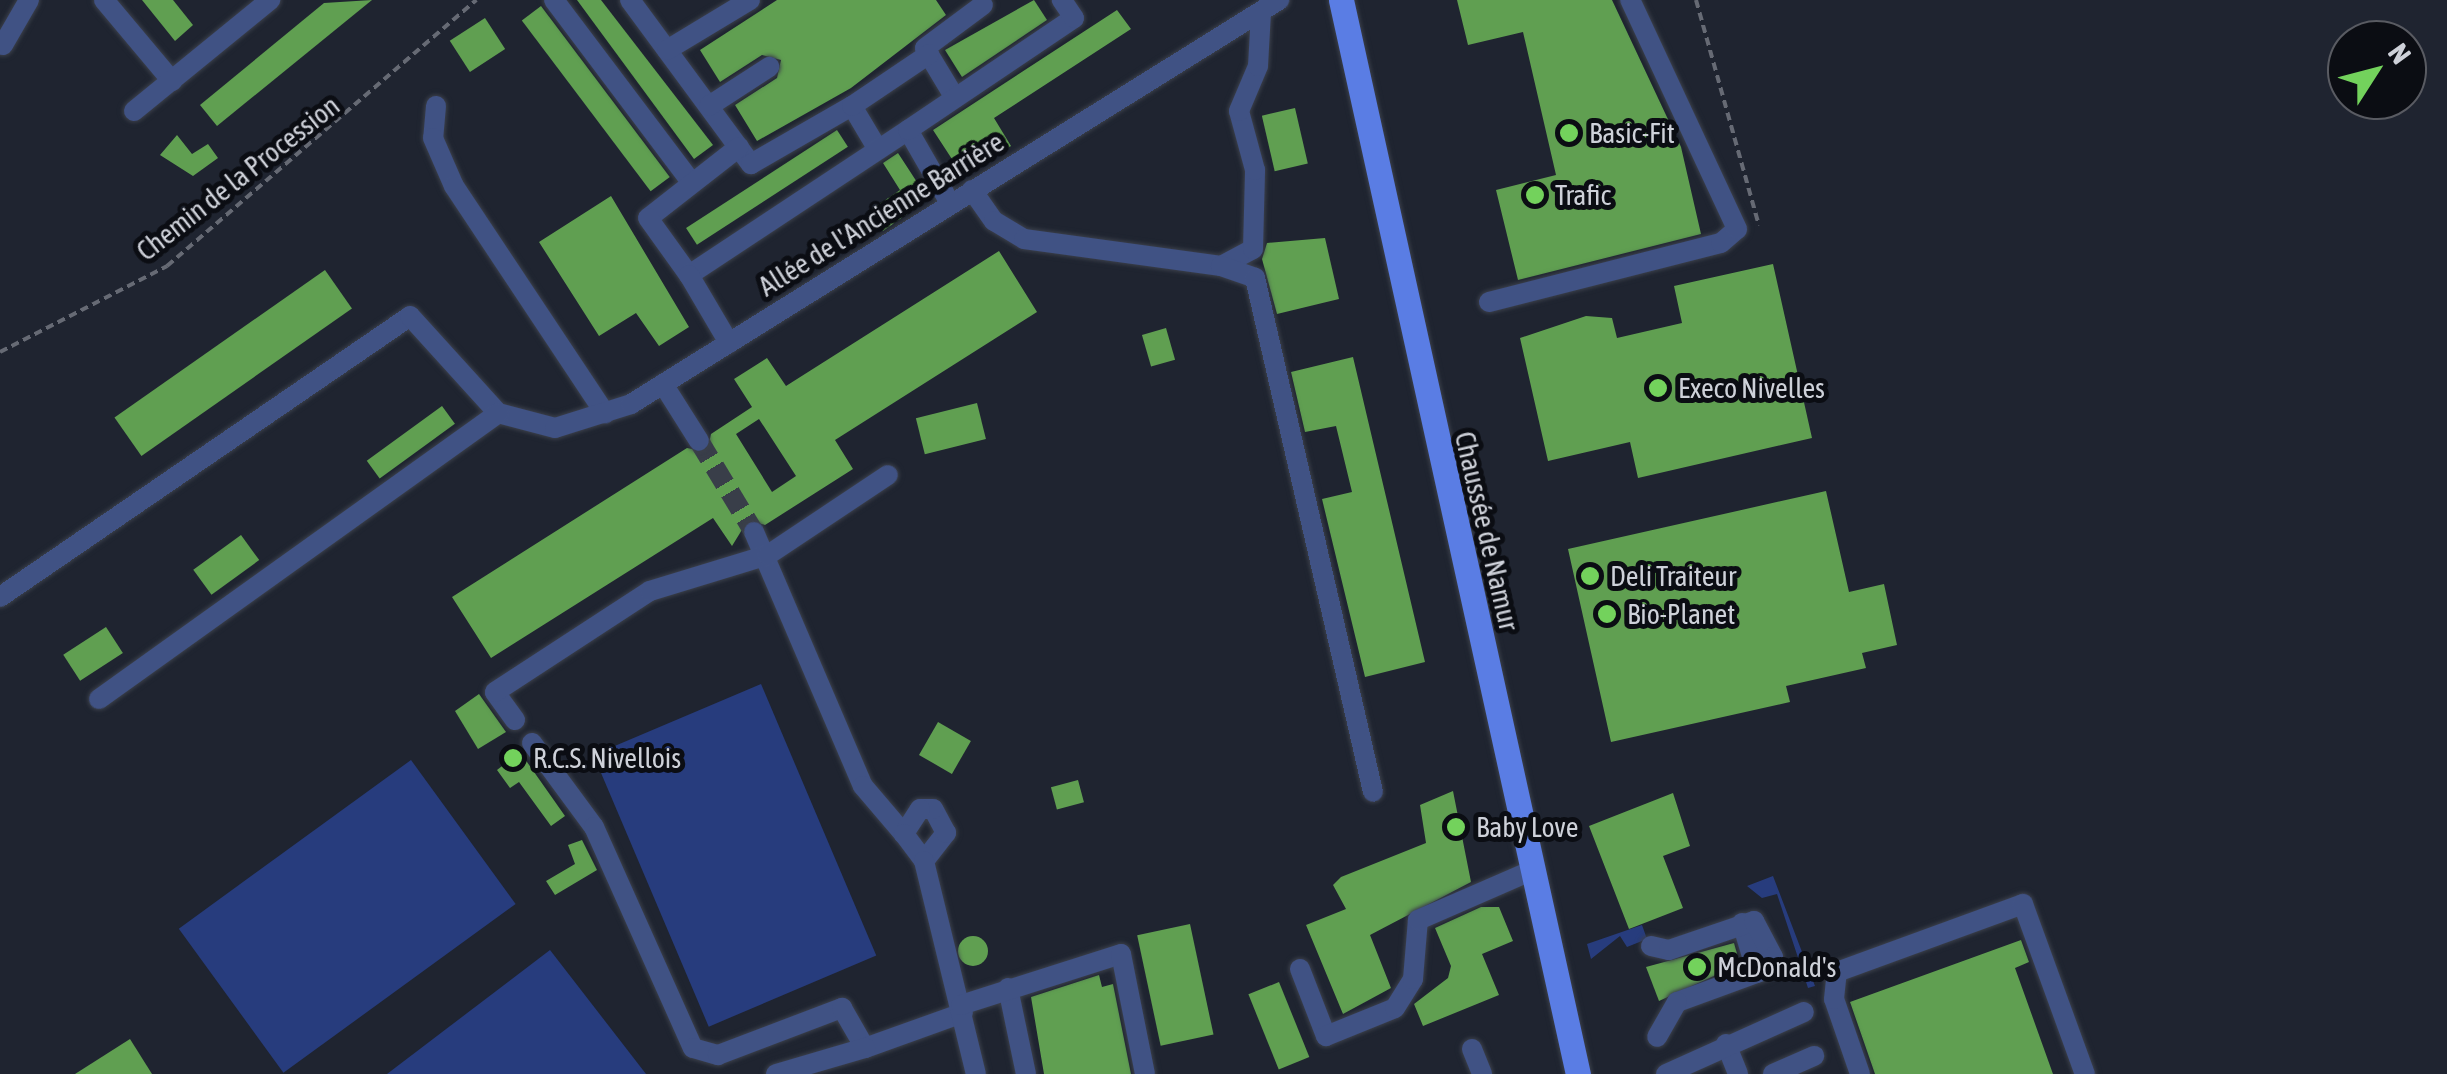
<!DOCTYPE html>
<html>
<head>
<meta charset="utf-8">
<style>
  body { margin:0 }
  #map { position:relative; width:2447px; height:1074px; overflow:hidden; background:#1f2430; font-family:"Asap Condensed",sans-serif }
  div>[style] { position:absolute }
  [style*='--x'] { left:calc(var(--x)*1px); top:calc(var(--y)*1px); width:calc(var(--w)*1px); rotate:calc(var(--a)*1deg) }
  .green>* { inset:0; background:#273c7d; transform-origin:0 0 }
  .building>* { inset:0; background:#609f51; transform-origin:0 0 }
  .round { border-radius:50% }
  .minor-tunnel>* { height:20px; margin-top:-10px; transform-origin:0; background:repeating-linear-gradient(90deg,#393e49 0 20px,transparent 0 30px) }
  .path>* { height:4px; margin-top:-2px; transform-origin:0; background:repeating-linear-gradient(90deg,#666a74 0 8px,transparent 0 13px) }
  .roads { filter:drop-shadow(0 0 2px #3b404b) drop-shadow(0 0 2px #3b404b) }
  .minor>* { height:20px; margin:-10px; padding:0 10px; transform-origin:10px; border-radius:10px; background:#405284 }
  .major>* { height:25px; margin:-12.5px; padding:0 12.5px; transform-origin:12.5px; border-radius:12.5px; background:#5a7de4 }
  .dots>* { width:28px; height:28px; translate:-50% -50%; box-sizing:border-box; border:5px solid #0b0d13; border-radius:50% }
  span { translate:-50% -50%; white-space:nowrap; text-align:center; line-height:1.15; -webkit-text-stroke:10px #0b0d13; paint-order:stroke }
  .poi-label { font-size:28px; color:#ced1d9 }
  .left { translate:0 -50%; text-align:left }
  .street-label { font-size:28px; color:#ced1d9 }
  .north { position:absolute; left:2327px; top:20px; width:100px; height:100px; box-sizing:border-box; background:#0b0d13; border:2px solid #595b62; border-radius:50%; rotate:54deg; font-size:28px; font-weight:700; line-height:40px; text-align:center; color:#ced1d9 }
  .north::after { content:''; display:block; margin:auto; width:35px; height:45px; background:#73d25c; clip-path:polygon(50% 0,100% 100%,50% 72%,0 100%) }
</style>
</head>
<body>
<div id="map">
  <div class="green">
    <i style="left:761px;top:684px;width:295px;height:182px;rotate:67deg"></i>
    <i style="left:411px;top:760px;width:178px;height:287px;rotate:54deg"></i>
    <i style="clip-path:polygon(1773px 876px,1815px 986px,1808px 988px,1777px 894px,1762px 898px,1747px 886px)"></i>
    <i style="clip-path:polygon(1642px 925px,1647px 939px,1627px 947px,1620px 936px,1591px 959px,1587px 944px)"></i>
    <i style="clip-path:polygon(550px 950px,646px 1074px,387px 1074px)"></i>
  </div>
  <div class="building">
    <i style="clip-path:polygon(142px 0,173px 0,193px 25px,175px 41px)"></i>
    <i style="clip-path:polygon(372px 0,217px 126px,200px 105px,324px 3px)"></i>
    <i style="clip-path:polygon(577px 0,601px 0,713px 145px,694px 159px)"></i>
    <i style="clip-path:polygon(777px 0,936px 0,946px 15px,851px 88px,757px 141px,735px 105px,777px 78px,781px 60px,762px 55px,720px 82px,700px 50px)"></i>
    <i style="clip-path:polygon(1034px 0,1047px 20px,962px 77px,945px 50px)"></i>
    <i style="clip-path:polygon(1457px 0,1612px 0,1681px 147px,1701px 234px,1518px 280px,1496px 190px,1556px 175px,1523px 32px,1468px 45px)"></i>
    <i style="left:541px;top:6px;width:214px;height:24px;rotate:53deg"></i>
    <i style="clip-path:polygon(1117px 10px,1131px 29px,994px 118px,1011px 146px,963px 176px,933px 130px)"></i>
    <i style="left:485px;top:18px;width:37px;height:42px;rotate:57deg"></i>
    <i style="left:1295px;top:108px;width:57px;height:34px;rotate:77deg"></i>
    <i style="left:837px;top:130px;width:20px;height:180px;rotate:57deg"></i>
    <i style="clip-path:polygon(177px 135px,192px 154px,208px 144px,218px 158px,193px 176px,160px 155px)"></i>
    <i style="clip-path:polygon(898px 153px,928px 199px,883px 231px,869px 211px,900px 190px,883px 163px)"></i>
    <i style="clip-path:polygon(611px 196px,689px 327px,659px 346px,636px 313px,599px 336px,539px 242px)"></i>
    <i style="clip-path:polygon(1325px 238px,1339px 299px,1277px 314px,1262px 259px,1267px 243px)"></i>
    <i style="clip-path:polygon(evenodd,999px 251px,1037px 312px,835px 440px,853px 469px,765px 525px,748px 520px,732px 546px,713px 518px,491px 658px,452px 597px,687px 448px,707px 452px,711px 434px,752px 407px,734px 379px,767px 358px,786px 386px,999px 251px,759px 419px,796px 476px,772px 492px,736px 434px,759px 419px)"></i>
    <i style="clip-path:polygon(1773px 264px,1812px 438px,1638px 478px,1630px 442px,1548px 461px,1520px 338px,1586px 316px,1612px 318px,1617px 338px,1682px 323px,1674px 286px)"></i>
    <i style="left:325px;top:270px;width:47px;height:257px;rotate:55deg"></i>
    <i style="left:1166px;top:328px;width:33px;height:25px;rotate:74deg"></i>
    <i style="clip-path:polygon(1353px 357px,1425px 662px,1365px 677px,1322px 499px,1352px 492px,1336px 426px,1305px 432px,1291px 372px)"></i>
    <i style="left:977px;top:403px;width:37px;height:63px;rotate:76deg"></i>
    <i style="left:442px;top:406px;width:22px;height:93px;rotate:54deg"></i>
    <i style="clip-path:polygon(1826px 491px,1849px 592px,1884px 584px,1897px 645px,1862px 653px,1866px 668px,1786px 686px,1790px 702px,1611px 742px,1568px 549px)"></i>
    <i style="left:241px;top:535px;width:31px;height:59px;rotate:54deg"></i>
    <i style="left:106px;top:627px;width:31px;height:51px;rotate:57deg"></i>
    <i style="clip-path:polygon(479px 694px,506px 732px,478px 749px,455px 711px)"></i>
    <i style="left:938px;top:722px;width:38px;height:38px;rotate:30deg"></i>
    <i style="clip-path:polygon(520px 752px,565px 816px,551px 826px,519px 782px,510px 788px,497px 770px)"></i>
    <i style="left:1078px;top:780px;width:23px;height:28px;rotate:75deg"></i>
    <i style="clip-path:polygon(1453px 791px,1471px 882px,1370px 935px,1391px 988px,1343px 1014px,1306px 925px,1346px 909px,1333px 885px,1341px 877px,1426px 843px,1420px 805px)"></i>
    <i style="clip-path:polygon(1673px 793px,1690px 846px,1663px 856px,1683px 908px,1629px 929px,1589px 826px)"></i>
    <i style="clip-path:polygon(582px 840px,597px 870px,555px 895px,546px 881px,575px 864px,568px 845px)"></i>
    <i style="clip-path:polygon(1481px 907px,1499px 907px,1513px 941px,1482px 954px,1499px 995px,1423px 1026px,1414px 1004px,1448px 978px,1451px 966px,1435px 928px)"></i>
    <i style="left:1190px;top:924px;width:113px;height:54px;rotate:78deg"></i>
    <i class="round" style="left:958px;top:936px;width:30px;height:30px"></i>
    <i style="clip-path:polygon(2021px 940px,2029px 962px,2015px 968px,2053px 1074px,1875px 1074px,1850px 1002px)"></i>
    <i style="clip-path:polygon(1734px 943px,1740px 964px,1659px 1001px,1646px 967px)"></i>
    <i style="clip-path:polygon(1099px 975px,1102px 987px,1113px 984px,1131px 1074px,1044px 1074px,1031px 997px)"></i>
    <i style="left:1279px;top:982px;width:81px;height:33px;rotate:68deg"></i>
    <i style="clip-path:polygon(130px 1039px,152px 1074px,75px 1074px)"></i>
  </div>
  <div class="minor-tunnel">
    <i style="--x:699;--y:441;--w:106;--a:58.9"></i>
  </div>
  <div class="path">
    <i style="--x:1696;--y:0;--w:234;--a:74.4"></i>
    <i style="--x:0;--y:352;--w:188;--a:-27.2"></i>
    <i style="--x:167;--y:266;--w:408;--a:-40.7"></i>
  </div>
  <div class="roads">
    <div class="minor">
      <i style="--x:104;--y:0;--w:106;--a:50"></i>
      <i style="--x:554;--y:0;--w:229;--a:53"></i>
      <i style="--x:630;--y:0;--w:204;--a:53.6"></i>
      <i style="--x:751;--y:164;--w:116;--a:-29.9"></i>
      <i style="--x:852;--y:106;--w:49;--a:59.2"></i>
      <i style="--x:3;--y:45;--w:52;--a:-60"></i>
      <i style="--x:667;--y:50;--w:97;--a:-31.1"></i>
      <i style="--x:955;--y:98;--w:58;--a:-121"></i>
      <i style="--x:925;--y:48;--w:72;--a:-36.6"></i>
      <i style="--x:436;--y:106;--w:32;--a:95"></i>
      <i style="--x:433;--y:138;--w:52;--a:66.4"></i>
      <i style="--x:454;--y:186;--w:273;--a:56.4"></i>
      <i style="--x:709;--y:106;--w:72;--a:-33"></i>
      <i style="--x:852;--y:106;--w:93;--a:-34"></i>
      <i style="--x:134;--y:111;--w:176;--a:-39.2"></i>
      <i style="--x:739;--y:147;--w:115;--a:142"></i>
      <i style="--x:648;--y:218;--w:70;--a:54.3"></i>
      <i style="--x:689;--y:275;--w:263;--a:-33.5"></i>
      <i style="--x:972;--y:190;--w:38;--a:55"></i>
      <i style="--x:994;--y:221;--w:35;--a:31"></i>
      <i style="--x:1024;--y:239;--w:199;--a:7.8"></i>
      <i style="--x:1221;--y:266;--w:36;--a:-28"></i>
      <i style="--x:1253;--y:249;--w:79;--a:-88.5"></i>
      <i style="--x:1255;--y:170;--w:61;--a:-105.2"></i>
      <i style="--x:1239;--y:111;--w:49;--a:-67.1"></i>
      <i style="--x:1258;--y:66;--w:54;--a:-86.8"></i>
      <i style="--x:950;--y:203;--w:84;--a:-119.9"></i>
      <i style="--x:908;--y:130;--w:200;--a:-34"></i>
      <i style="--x:1074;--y:18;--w:22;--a:-124"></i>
      <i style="--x:1221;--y:266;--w:36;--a:19"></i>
      <i style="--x:1255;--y:278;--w:527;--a:77.07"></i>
      <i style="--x:689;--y:275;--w:79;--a:59.5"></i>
      <i style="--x:1489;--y:302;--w:239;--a:-14.3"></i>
      <i style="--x:1721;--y:243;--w:21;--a:-41"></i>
      <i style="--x:1737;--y:229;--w:253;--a:-115"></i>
      <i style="--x:663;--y:384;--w:67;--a:57.7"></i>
      <i style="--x:754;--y:532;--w:276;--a:66.8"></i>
      <i style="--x:863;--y:786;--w:63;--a:49.5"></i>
      <i style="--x:0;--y:597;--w:497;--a:-34.4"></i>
      <i style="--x:410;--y:316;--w:131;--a:47.8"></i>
      <i style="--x:498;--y:413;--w:59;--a:14.7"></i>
      <i style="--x:555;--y:428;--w:80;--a:-17.5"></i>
      <i style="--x:631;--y:404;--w:764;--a:-31.94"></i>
      <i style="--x:99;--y:699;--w:491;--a:-35.6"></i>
      <i style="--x:515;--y:720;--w:34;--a:-126"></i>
      <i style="--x:495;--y:692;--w:185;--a:-33.1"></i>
      <i style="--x:650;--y:591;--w:123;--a:-17"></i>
      <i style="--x:768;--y:555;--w:144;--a:-33.7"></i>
      <i style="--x:532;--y:743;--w:104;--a:53.6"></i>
      <i style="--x:594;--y:827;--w:242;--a:65.9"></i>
      <i style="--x:693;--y:1048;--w:26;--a:16"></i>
      <i style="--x:718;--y:1055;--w:133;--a:-20.8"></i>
      <i style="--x:842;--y:1008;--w:46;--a:60.1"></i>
      <i style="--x:865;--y:1048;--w:104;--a:-19.7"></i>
      <i style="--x:924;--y:861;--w:36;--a:-52"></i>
      <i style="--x:946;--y:833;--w:27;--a:-118"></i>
      <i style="--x:933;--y:809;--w:13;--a:180"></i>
      <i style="--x:920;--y:809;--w:30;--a:123"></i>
      <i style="--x:904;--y:834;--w:34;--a:53"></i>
      <i style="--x:924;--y:861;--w:219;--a:76.3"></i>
      <i style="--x:1742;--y:923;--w:52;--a:73.3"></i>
      <i style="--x:1651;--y:946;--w:18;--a:13"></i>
      <i style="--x:1669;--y:950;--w:90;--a:-18.8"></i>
      <i style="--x:1754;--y:921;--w:41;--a:62.2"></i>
      <i style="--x:1773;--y:957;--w:11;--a:105"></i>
      <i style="--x:1770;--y:968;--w:99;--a:159.9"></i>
      <i style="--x:1677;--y:1002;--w:40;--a:119.7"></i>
      <i style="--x:1300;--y:969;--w:72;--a:68.8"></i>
      <i style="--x:1326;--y:1036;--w:74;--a:-22.1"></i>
      <i style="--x:1395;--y:1008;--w:34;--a:-58"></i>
      <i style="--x:1413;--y:979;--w:59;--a:-85.2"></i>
      <i style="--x:1418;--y:920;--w:125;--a:-23.5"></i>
      <i style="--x:1008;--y:988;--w:88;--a:78.2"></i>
      <i style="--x:961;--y:1005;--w:168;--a:-17.7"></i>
      <i style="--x:1121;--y:954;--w:122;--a:78.7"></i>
      <i style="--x:1726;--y:1044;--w:32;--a:68"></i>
      <i style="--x:1472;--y:1049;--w:27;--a:68"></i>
      <i style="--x:776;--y:1074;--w:93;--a:-16.3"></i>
      <i style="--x:1666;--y:1074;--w:151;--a:-24.2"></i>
      <i style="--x:1773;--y:1074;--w:45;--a:-23.7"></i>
      <i style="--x:1860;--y:1074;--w:79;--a:-109.1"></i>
      <i style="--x:1834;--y:999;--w:27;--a:-84"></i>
      <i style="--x:1837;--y:972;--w:198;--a:-20.1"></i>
      <i style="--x:2023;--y:904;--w:181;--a:70"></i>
    </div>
    <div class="major">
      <i style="--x:1341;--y:0;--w:1100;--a:77.56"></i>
    </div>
  </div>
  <div class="dots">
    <i style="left:1569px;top:133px;background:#73d25c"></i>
    <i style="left:1535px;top:195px;background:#73d25c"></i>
    <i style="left:1658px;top:388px;background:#73d25c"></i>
    <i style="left:1590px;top:576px;background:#73d25c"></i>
    <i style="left:1607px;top:614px;background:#73d25c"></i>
    <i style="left:513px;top:758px;background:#73d25c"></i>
    <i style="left:1456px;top:827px;background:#73d25c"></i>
    <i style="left:1697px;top:967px;background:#73d25c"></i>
  </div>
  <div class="poi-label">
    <span class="left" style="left:1589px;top:133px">Basic-Fit</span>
    <span class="left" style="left:1555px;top:195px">Trafic</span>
    <span class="left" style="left:1678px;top:388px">Execo Nivelles</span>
    <span class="left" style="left:1610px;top:576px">Deli Traiteur</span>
    <span class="left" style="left:1627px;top:614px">Bio-Planet</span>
    <span class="left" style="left:533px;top:758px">R.C.S. Nivellois</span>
    <span class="left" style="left:1476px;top:827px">Baby Love</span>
    <span class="left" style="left:1717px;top:967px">McDonald's</span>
  </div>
  <div class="street-label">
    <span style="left:238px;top:178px;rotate:-38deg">Chemin de la Procession</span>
    <span style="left:881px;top:214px;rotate:-32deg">Allée de l'Ancienne Barrière</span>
    <span style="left:1487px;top:531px;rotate:77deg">Chaussée de Namur</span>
  </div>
  <div class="north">N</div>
</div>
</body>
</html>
